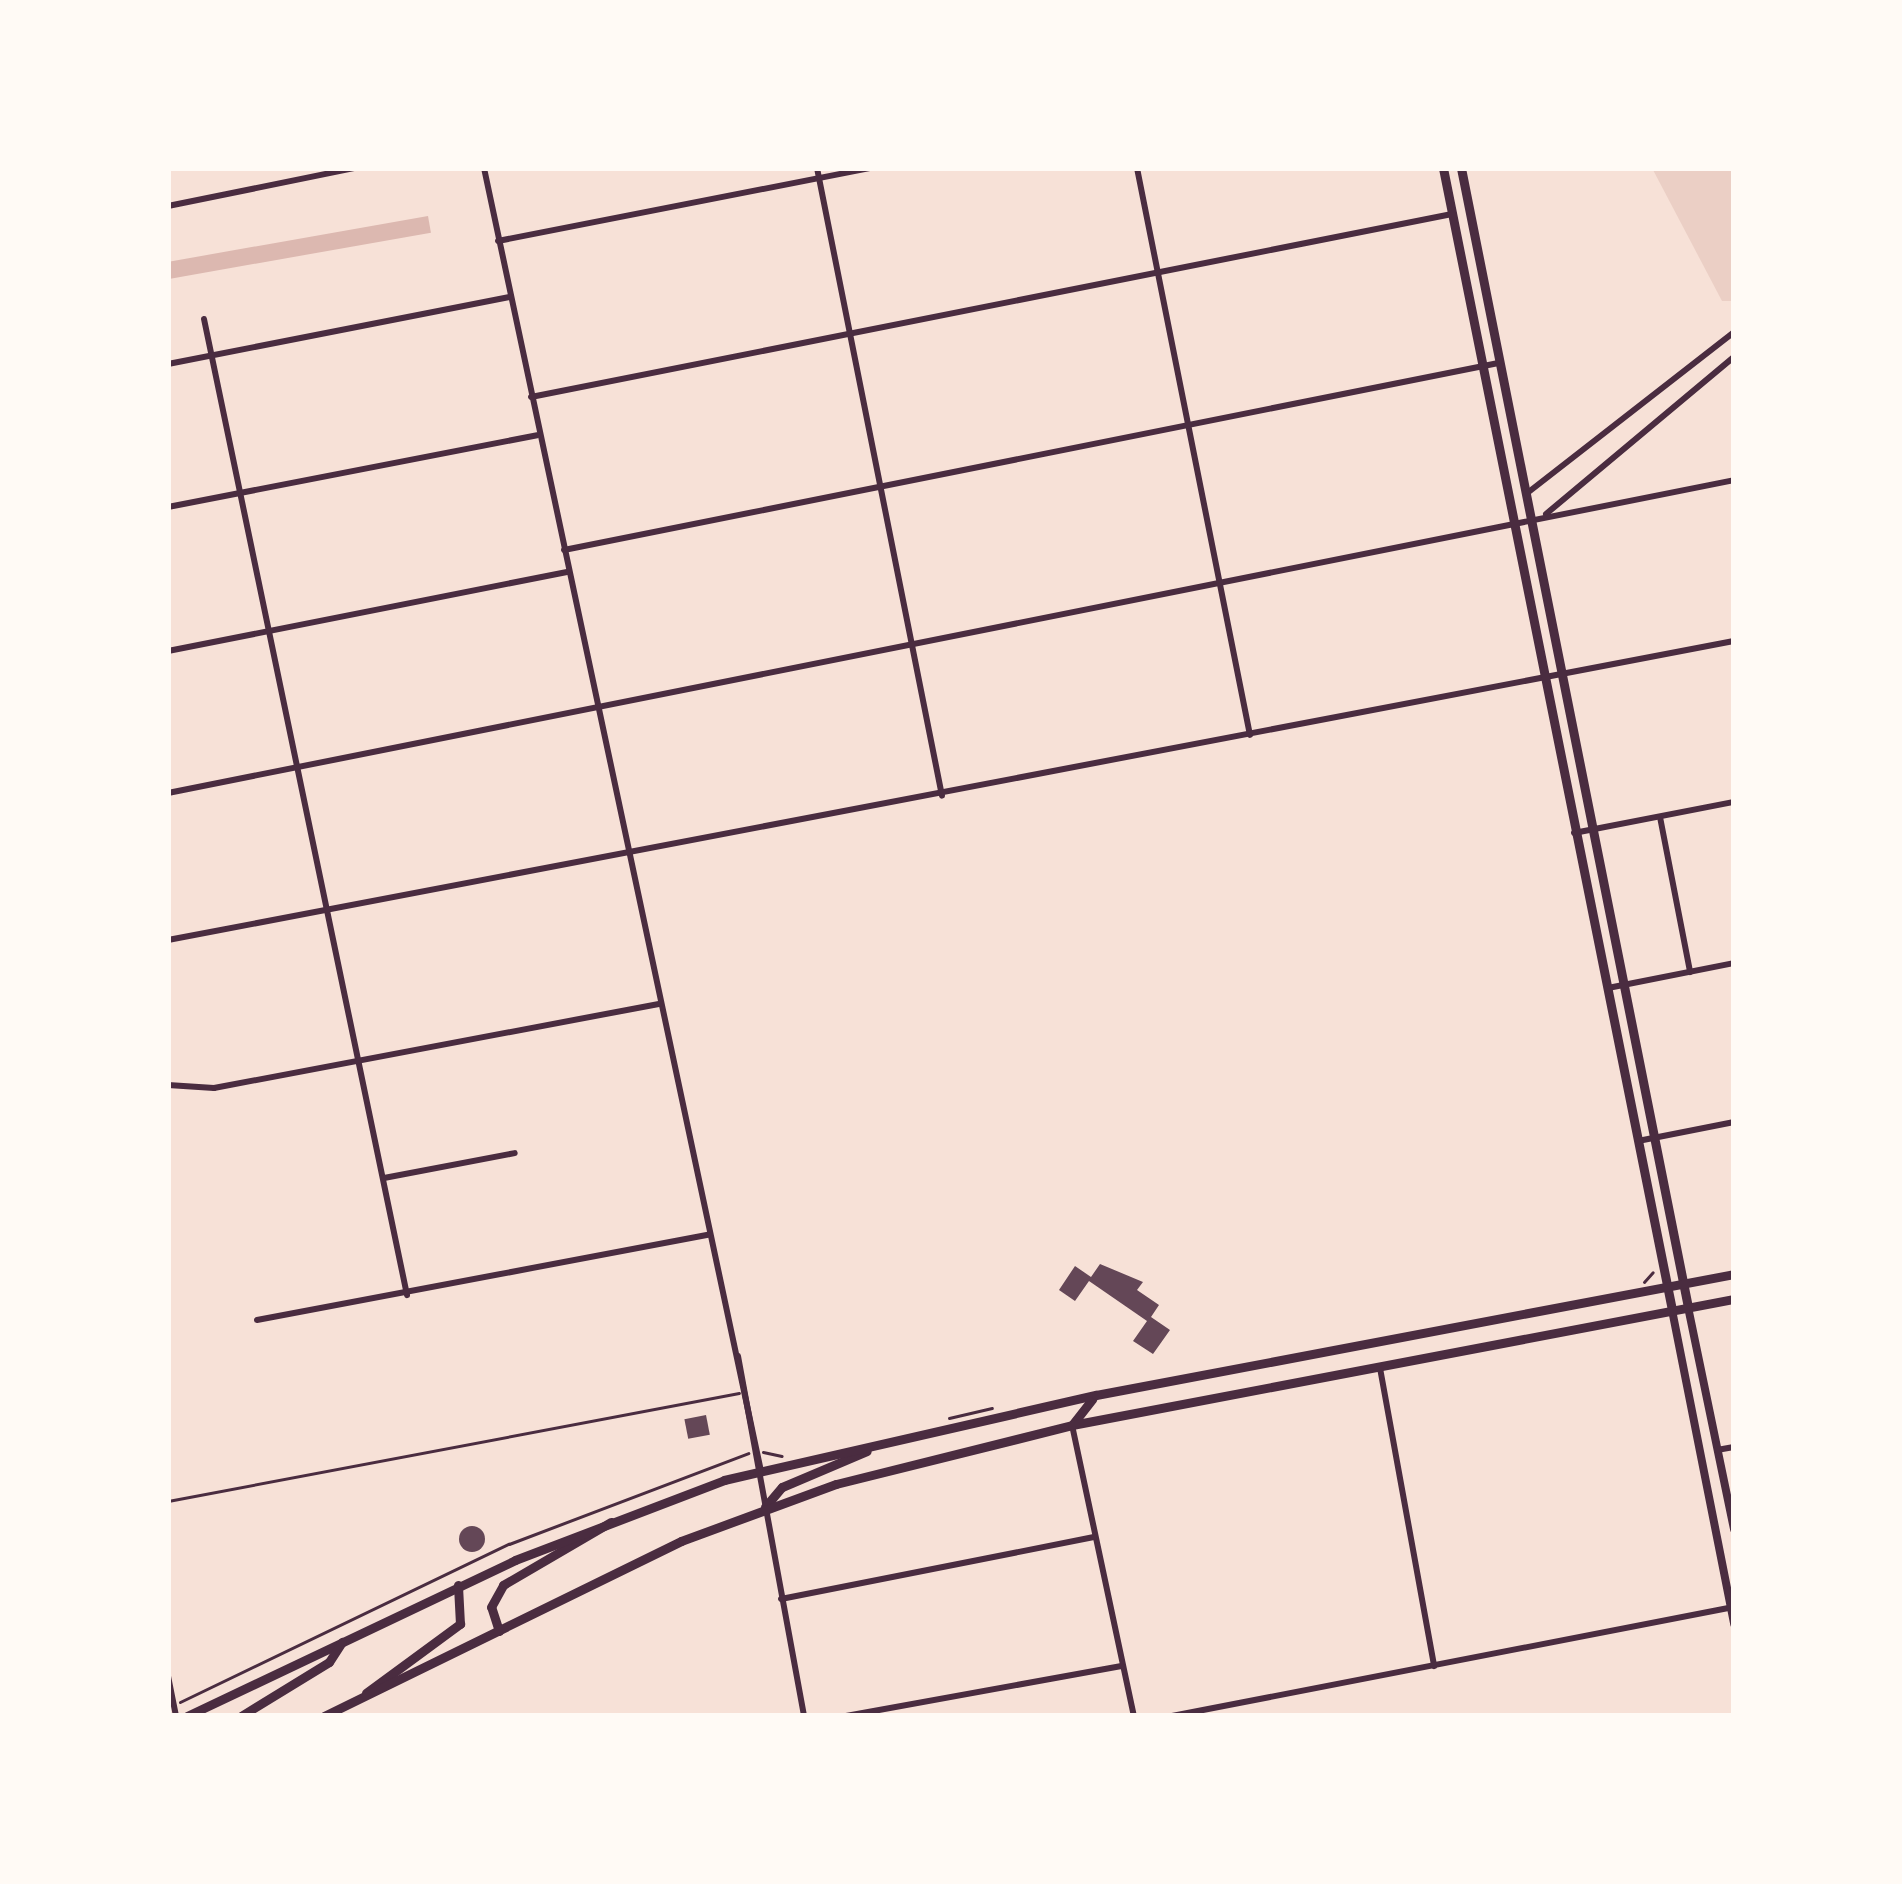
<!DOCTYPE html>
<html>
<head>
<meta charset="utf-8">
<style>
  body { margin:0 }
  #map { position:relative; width:1902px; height:1884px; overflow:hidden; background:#f7e1d7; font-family:"Asap Condensed",sans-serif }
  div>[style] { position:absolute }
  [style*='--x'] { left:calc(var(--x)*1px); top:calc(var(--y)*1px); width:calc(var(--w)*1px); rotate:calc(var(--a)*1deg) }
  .green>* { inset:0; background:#ebcfc5 }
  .water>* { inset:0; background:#dcb8b0; transform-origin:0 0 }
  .building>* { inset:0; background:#644757; transform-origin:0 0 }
  .round { border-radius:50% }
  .path>* { height:3px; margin:-1.5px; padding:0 1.5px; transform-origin:1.5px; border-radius:1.5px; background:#4a2c40 }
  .service>* { height:3px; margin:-1.5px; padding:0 1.5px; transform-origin:1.5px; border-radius:1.5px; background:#4a2c40 }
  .minor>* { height:6px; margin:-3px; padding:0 3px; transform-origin:3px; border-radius:3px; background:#4a2c40 }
  .tertiary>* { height:8px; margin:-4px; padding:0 4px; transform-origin:4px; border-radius:4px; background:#4a2c40 }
  .secondary>* { height:9px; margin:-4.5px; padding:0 4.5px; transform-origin:4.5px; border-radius:4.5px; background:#4a2c40 }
  .primary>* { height:9px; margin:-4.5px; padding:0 4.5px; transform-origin:4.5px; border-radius:4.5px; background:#4a2c40 }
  span { translate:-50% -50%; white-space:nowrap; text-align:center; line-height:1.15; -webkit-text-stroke:12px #fffaf5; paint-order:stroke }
  .frame { position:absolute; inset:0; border:171px solid #fffaf5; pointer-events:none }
</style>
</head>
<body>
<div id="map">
  <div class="green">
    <i style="clip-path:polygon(1652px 168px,1734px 168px,1734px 301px,1722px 301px)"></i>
  </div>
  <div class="water">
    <i style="left:428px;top:216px;width:17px;height:266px;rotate:80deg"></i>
  </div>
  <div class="building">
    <i style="clip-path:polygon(1100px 1264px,1143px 1282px,1137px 1290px,1159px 1305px,1151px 1317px,1170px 1330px,1153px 1354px,1133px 1341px,1147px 1321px,1089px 1281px,1075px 1301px,1059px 1290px,1075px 1266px,1091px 1277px)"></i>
    <i style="left:706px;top:1415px;width:20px;height:22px;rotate:79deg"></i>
    <i class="round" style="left:459px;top:1526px;width:26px;height:26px"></i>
  </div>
  <div class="path">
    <i style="--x:1644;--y:1282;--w:13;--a:-48"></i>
    <i style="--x:949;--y:1418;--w:44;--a:-13.1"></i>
    <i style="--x:763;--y:1452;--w:19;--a:12"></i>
    <i style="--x:180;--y:1702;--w:365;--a:-25.7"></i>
    <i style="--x:509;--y:1544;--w:256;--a:-20.8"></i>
  </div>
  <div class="service">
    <i style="--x:168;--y:1501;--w:581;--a:-10.71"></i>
  </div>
  <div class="minor">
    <i style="--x:484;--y:168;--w:1332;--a:78"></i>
    <i style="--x:817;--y:168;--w:640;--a:78.74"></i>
    <i style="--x:1137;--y:168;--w:578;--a:78.73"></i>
    <i style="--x:168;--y:206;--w:191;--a:-11.5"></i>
    <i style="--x:498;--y:241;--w:380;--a:-11.1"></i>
    <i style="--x:204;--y:319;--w:997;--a:78.25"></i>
    <i style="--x:168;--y:364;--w:348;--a:-11.1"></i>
    <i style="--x:531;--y:397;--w:939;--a:-11.24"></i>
    <i style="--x:1526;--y:494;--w:264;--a:-37.9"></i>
    <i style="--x:168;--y:507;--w:376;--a:-11"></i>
    <i style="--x:1546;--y:514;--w:245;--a:-39.9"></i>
    <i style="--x:564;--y:550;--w:953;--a:-11.32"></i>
    <i style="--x:168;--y:651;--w:408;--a:-11.2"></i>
    <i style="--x:168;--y:793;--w:1597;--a:-11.3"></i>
    <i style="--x:1660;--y:817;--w:158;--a:79"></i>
    <i style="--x:1574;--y:833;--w:163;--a:-11"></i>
    <i style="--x:168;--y:940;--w:1594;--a:-10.81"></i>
    <i style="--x:1608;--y:988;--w:128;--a:-11.2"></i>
    <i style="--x:168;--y:1085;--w:46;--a:3.7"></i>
    <i style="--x:214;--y:1088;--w:454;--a:-10.7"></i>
    <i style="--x:1638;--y:1141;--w:98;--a:-11.2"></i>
    <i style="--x:384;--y:1178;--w:133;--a:-10.8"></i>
    <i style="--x:257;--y:1320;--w:459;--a:-10.7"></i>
    <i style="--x:738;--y:1356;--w:366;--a:79.6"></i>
    <i style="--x:1380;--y:1368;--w:303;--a:79.7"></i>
    <i style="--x:1072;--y:1425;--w:298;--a:78"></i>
    <i style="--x:1717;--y:1450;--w:17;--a:-10"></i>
    <i style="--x:781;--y:1599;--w:319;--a:-11.2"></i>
    <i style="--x:168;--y:1676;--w:41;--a:78.7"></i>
    <i style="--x:846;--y:1716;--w:280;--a:-10.3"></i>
    <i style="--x:1172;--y:1716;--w:572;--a:-10.98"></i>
  </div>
  <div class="tertiary">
    <i style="--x:1688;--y:1307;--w:227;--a:78.3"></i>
    <i style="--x:1672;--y:1310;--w:320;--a:78.8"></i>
  </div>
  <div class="secondary">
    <i style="--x:1443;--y:168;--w:1165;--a:78.66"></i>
    <i style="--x:1461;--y:168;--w:1161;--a:78.73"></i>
  </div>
  <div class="primary">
    <i style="--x:1072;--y:1425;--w:33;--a:-52"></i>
    <i style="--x:765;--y:1507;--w:26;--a:-50"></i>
    <i style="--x:782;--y:1487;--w:92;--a:-23"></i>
    <i style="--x:499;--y:1631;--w:25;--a:-108"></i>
    <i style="--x:491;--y:1607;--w:25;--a:-61"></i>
    <i style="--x:503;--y:1585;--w:125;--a:-30.3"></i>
    <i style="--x:366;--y:1693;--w:117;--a:-36.3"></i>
    <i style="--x:460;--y:1624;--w:39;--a:-93"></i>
    <i style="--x:187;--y:1716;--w:363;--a:-25.4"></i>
    <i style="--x:515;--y:1560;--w:224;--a:-20.9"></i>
    <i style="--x:724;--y:1480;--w:382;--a:-12.9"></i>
    <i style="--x:1096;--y:1395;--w:649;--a:-10.74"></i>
    <i style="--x:241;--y:1716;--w:103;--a:-31.5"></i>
    <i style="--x:329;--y:1662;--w:24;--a:-57"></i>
    <i style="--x:324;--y:1716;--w:398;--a:-26.1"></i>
    <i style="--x:681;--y:1541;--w:165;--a:-20.2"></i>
    <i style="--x:836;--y:1484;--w:243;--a:-14"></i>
    <i style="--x:1072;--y:1425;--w:674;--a:-10.78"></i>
  </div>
  <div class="frame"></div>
</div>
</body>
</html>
